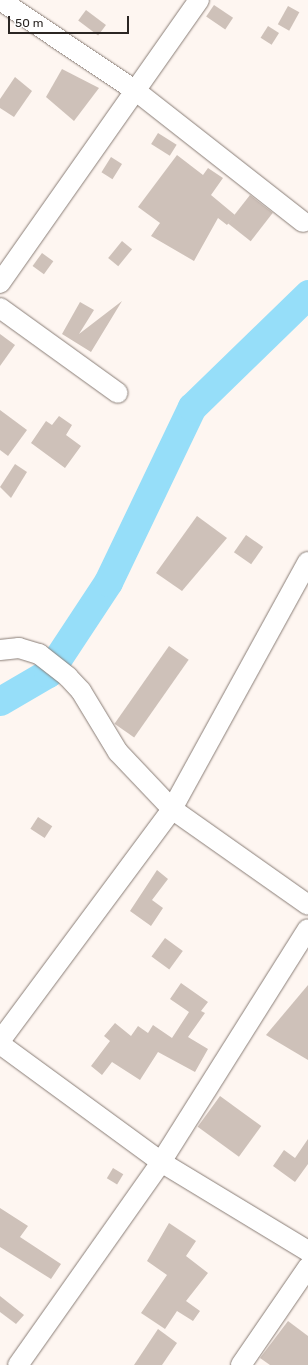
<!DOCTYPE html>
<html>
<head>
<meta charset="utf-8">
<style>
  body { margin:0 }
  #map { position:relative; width:308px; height:1365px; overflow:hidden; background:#fef6f1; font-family:Rubik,sans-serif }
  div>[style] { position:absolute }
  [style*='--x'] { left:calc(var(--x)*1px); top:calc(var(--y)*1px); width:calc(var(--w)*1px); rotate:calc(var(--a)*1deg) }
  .river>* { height:29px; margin:-14.5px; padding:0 14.5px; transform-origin:14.5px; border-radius:14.5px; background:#96def9 }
  .building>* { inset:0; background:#cec1b9; transform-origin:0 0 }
  .roads { filter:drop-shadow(0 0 1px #897d76) drop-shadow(0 0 1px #897d76) }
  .minor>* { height:20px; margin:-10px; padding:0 10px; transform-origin:10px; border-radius:10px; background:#fff }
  span { translate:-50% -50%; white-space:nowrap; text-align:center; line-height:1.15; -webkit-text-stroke:4px #fff; paint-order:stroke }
  .scale { position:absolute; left:8px; top:16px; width:121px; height:18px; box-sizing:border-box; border:2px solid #2b2623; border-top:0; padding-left:5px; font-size:12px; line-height:14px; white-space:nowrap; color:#2b2623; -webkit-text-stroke:3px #fff; paint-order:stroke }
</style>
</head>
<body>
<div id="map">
  <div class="river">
    <i style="--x:0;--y:701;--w:56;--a:-30.3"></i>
    <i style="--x:48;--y:673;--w:109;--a:-56.6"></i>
    <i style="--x:108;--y:582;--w:194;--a:-64.4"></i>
    <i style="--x:192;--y:407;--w:162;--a:-44.2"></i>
  </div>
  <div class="building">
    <i style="left:214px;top:5px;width:23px;height:14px;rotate:34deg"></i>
    <i style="left:288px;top:6px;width:13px;height:21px;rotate:29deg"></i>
    <i style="left:86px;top:10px;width:25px;height:13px;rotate:37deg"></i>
    <i style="left:268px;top:26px;width:13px;height:14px;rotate:32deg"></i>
    <i style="clip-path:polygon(62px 69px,99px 88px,74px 121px,46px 97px)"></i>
    <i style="clip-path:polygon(15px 77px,32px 91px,14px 117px,0 108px,0 99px)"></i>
    <i style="left:158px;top:133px;width:22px;height:13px;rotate:32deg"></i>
    <i style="clip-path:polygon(177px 155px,203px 175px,208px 168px,223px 178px,211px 195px,235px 215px,227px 225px,218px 218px,194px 261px,151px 236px,160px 223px,138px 207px)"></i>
    <i style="left:111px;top:157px;width:13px;height:18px;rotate:32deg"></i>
    <i style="left:250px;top:195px;width:29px;height:36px;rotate:38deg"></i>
    <i style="left:122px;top:241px;width:13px;height:22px;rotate:39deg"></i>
    <i style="left:42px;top:253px;width:14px;height:16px;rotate:36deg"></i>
    <i style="clip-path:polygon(122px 301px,91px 352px,62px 334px,80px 302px,94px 310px,79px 334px)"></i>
    <i style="clip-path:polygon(0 334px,15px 345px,0 366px)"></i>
    <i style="clip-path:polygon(0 410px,27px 430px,8px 456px,0 450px)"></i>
    <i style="clip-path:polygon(59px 416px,72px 425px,66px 435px,81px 446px,65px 468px,31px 443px,46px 421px,52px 425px)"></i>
    <i style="clip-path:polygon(15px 464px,27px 472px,11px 498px,0 487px)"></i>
    <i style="clip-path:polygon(197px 516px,227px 538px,182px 591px,156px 573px)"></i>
    <i style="left:246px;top:535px;width:21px;height:21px;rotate:35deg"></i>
    <i style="left:169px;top:646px;width:24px;height:95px;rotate:35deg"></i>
    <i style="left:38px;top:817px;width:17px;height:14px;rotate:33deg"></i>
    <i style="clip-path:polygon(157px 870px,168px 879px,152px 900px,163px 908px,151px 926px,130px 911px)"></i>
    <i style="left:165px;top:938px;width:22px;height:23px;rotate:36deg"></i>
    <i style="clip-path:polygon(181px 983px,208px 1002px,201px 1011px,205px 1013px,188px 1037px,208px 1049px,195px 1072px,158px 1052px,140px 1080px,112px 1062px,102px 1075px,91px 1066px,110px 1041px,104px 1036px,115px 1023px,131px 1036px,138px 1026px,148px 1033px,153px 1025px,172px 1038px,189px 1012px,170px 999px)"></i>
    <i style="clip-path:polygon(308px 985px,308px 1060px,266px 1035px)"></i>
    <i style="left:220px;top:1096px;width:51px;height:38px;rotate:36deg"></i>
    <i style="clip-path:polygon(308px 1139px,308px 1164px,295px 1182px,273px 1166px,284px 1150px,295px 1158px)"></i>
    <i style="left:113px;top:1168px;width:12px;height:12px;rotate:31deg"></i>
    <i style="clip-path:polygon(0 1208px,28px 1226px,20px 1237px,61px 1264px,51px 1279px,0 1247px)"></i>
    <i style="clip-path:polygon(169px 1223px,196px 1241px,186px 1256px,208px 1273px,186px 1301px,200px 1311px,193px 1321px,177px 1311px,165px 1329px,141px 1313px,167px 1275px,147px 1261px)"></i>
    <i style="clip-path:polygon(0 1296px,24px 1315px,16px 1324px,0 1312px)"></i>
    <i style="clip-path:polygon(288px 1321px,308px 1336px,308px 1365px,270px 1365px,260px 1358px)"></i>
    <i style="clip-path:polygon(158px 1329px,177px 1343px,162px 1365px,134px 1365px)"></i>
  </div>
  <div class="roads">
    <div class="minor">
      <i style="--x:0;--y:0;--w:164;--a:33.8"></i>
      <i style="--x:136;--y:91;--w:212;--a:38.1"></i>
      <i style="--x:0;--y:283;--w:346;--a:-54.9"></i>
      <i style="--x:0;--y:308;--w:145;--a:35.8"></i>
      <i style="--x:0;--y:650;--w:19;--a:-6"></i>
      <i style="--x:19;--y:648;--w:21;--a:17"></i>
      <i style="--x:39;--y:654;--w:37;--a:38"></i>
      <i style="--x:68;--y:677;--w:19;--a:47"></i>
      <i style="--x:81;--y:691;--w:71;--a:58.8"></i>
      <i style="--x:118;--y:752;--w:79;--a:46.5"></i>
      <i style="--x:172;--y:809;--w:166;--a:35.2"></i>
      <i style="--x:0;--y:1041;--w:289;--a:-53.4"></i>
      <i style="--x:172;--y:809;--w:282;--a:-61.2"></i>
      <i style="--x:0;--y:1044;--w:200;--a:36.2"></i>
      <i style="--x:161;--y:1162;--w:172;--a:31.2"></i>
      <i style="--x:18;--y:1365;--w:248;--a:-54.8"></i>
      <i style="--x:161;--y:1162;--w:275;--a:-57.8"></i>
      <i style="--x:241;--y:1365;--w:119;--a:-55.6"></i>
    </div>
  </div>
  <div class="scale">50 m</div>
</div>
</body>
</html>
